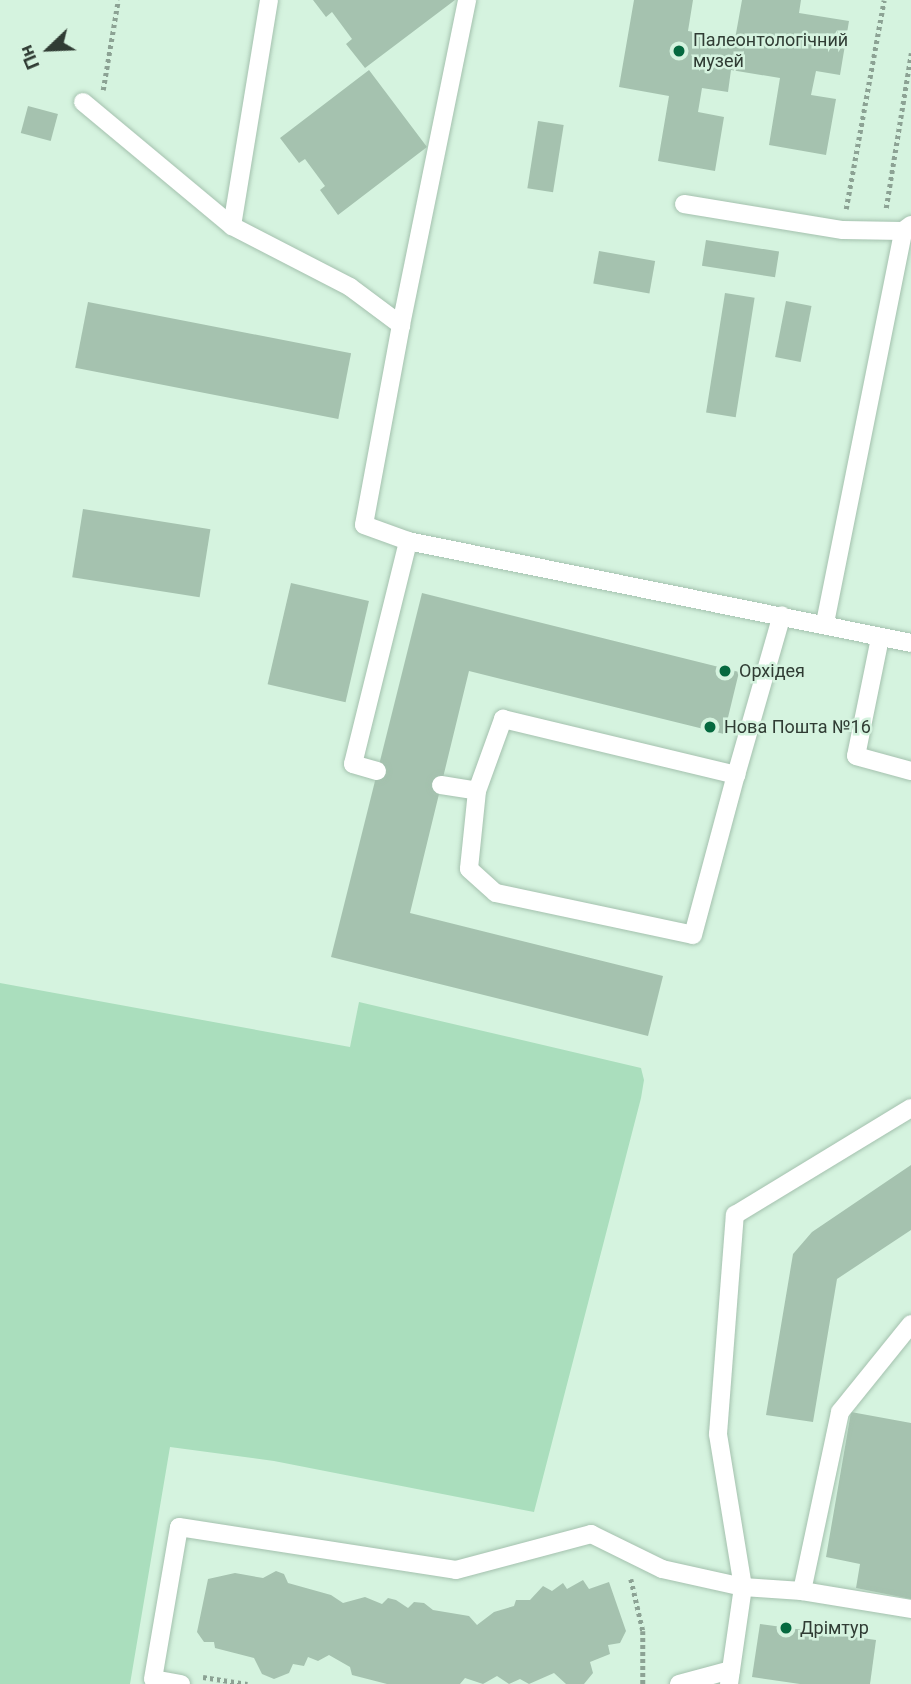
<!DOCTYPE html>
<html>
<head>
<meta charset="utf-8">
<style>
  body { margin:0 }
  #map { position:relative; width:911px; height:1684px; overflow:hidden; background:#d5f3df; font-family:Roboto,sans-serif }
  div>[style] { position:absolute }
  [style*='--x'] { left:calc(var(--x)*1px); top:calc(var(--y)*1px); width:calc(var(--w)*1px); rotate:calc(var(--a)*1deg) }
  .green>* { inset:0; background:#aadebd }
  .building>* { inset:0; background:#a5c2af; transform-origin:0 0 }
  .path>* { height:4.5px; margin-top:-2.25px; transform-origin:0; background:repeating-linear-gradient(90deg,#8ca294 0 3.5px,transparent 0 7px) }
  .roads { filter:drop-shadow(0 0 2px #a4c1ae) drop-shadow(0 0 2px #a4c1ae) }
  .lane>* { height:18px; margin:-9px; padding:0 9px; transform-origin:9px; border-radius:9px; background:#fff }
  .dots>* { width:19px; height:19px; translate:-50% -50%; box-sizing:border-box; border:4px solid #d5f3df; border-radius:50% }
  span { translate:-50% -50%; white-space:nowrap; text-align:center; line-height:1.15; -webkit-text-stroke:5px #d5f3df; paint-order:stroke }
  .poi-label { font-size:18px; color:#303c34 }
  .left { translate:0 -50%; text-align:left }
  .north { position:absolute; left:14px; top:14px; width:70px; height:70px; -webkit-text-stroke:5px #d5f3df; paint-order:stroke; rotate:247deg; font-size:19px; font-weight:700; line-height:28px; text-align:center; color:#303c34 }
  .north::after { content:''; display:block; margin:auto; width:24px; height:32px; background:#303c34; clip-path:polygon(50% 0,100% 100%,50% 72%,0 100%) }
</style>
</head>
<body>
<div id="map">
  <div class="green">
    <i style="clip-path:polygon(0 983px,350px 1047px,359px 1002px,641px 1068px,644px 1080px,641px 1098px,534px 1512px,274px 1461px,170px 1447px,130px 1684px,0 1684px)"></i>
  </div>
  <div class="building">
    <i style="clip-path:polygon(313px 0,455px 0,365px 68px,346px 44px,352px 39px,332px 12px,326px 17px)"></i>
    <i style="clip-path:polygon(634px 0,693px 0,688px 31px,735px 39px,742px 0,801px 0,799px 13px,849px 21px,840px 75px,816px 71px,811px 95px,836px 99px,826px 155px,769px 145px,780px 78px,731px 70px,728px 92px,702px 88px,698px 112px,724px 117px,715px 171px,658px 161px,669px 96px,619px 87px)"></i>
    <i style="clip-path:polygon(369px 70px,427px 147px,338px 215px,320px 190px,325px 186px,305px 159px,299px 163px,280px 138px)"></i>
    <i style="left:28px;top:106px;width:31px;height:28px;rotate:15deg"></i>
    <i style="left:538px;top:121px;width:26px;height:68px;rotate:9deg"></i>
    <i style="left:706px;top:240px;width:74px;height:26px;rotate:9deg"></i>
    <i style="left:599px;top:251px;width:57px;height:33px;rotate:10deg"></i>
    <i style="left:725px;top:293px;width:30px;height:121px;rotate:9deg"></i>
    <i style="left:786px;top:301px;width:26px;height:57px;rotate:11deg"></i>
    <i style="left:88px;top:302px;width:268px;height:67px;rotate:11deg"></i>
    <i style="left:83px;top:509px;width:129px;height:69px;rotate:9deg"></i>
    <i style="left:291px;top:583px;width:80px;height:104px;rotate:13deg"></i>
    <i style="clip-path:polygon(422px 593px,739px 672px,724px 734px,469px 671px,410px 913px,663px 976px,648px 1036px,331px 957px)"></i>
    <i style="clip-path:polygon(911px 1165px,911px 1230px,837px 1279px,813px 1422px,766px 1415px,793px 1254px,812px 1232px)"></i>
    <i style="clip-path:polygon(851px 1412px,911px 1423px,911px 1599px,856px 1588px,860px 1564px,826px 1557px)"></i>
    <i style="clip-path:polygon(276px 1571px,284px 1574px,288px 1583px,331px 1595px,343px 1603px,365px 1597px,382px 1604px,388px 1598px,396px 1600px,408px 1608px,414px 1602px,424px 1603px,433px 1610px,469px 1616px,477px 1625px,494px 1612px,514px 1606px,516px 1600px,530px 1600px,543px 1586px,552px 1591px,563px 1583px,567px 1589px,583px 1580px,589px 1589px,609px 1582px,626px 1631px,620px 1643px,608px 1645px,610px 1654px,590px 1662px,593px 1673px,584px 1684px,566px 1684px,554px 1673px,529px 1684px,520px 1679px,509px 1684px,497px 1676px,483px 1684px,465px 1678px,460px 1684px,387px 1684px,352px 1675px,350px 1667px,329px 1655px,318px 1661px,308px 1657px,304px 1666px,293px 1664px,289px 1673px,274px 1679px,262px 1674px,254px 1658px,215px 1648px,214px 1642px,204px 1642px,197px 1632px,208px 1579px,235px 1573px,263px 1578px)"></i>
    <i style="clip-path:polygon(760px 1624px,876px 1640px,870px 1684px,800px 1684px,752px 1677px)"></i>
  </div>
  <div class="path">
    <i style="--x:103;--y:90;--w:91;--a:-80.5"></i>
    <i style="--x:886;--y:208;--w:157;--a:-80.8"></i>
    <i style="--x:846;--y:209;--w:212;--a:-79.7"></i>
    <i style="--x:631;--y:1579;--w:53;--a:77"></i>
    <i style="--x:643;--y:1631;--w:53;--a:90"></i>
    <i style="--x:203;--y:1677;--w:45;--a:9"></i>
  </div>
  <div class="roads">
    <div class="lane">
      <i style="--x:83;--y:102;--w:194;--a:39.8"></i>
      <i style="--x:232;--y:226;--w:133;--a:27.3"></i>
      <i style="--x:350;--y:287;--w:64;--a:36.7"></i>
      <i style="--x:401;--y:325;--w:203;--a:100.5"></i>
      <i style="--x:364;--y:525;--w:47;--a:20"></i>
      <i style="--x:408;--y:541;--w:513;--a:11.46"></i>
      <i style="--x:684;--y:204;--w:161;--a:9.3"></i>
      <i style="--x:843;--y:230;--w:60;--a:1"></i>
      <i style="--x:232;--y:226;--w:229;--a:-80.7"></i>
      <i style="--x:401;--y:325;--w:332;--a:-78.5"></i>
      <i style="--x:825;--y:623;--w:400;--a:-78.7"></i>
      <i style="--x:903;--y:231;--w:10;--a:-37"></i>
      <i style="--x:880;--y:638;--w:120;--a:101.5"></i>
      <i style="--x:856;--y:756;--w:57;--a:15.3"></i>
      <i style="--x:377;--y:771;--w:25;--a:-164"></i>
      <i style="--x:353;--y:764;--w:230;--a:-76.1"></i>
      <i style="--x:441;--y:785;--w:36;--a:9"></i>
      <i style="--x:477;--y:791;--w:77;--a:-70.1"></i>
      <i style="--x:503;--y:719;--w:240;--a:13.5"></i>
      <i style="--x:736;--y:775;--w:166;--a:-74"></i>
      <i style="--x:477;--y:791;--w:78;--a:95.9"></i>
      <i style="--x:469;--y:869;--w:36;--a:42"></i>
      <i style="--x:496;--y:893;--w:201;--a:12"></i>
      <i style="--x:693;--y:935;--w:166;--a:-75"></i>
      <i style="--x:802;--y:1591;--w:183;--a:-78"></i>
      <i style="--x:840;--y:1412;--w:113;--a:-51.1"></i>
      <i style="--x:181;--y:1684;--w:28;--a:-170"></i>
      <i style="--x:153;--y:1679;--w:154;--a:-80.3"></i>
      <i style="--x:179;--y:1527;--w:280;--a:8.8"></i>
      <i style="--x:456;--y:1570;--w:140;--a:-14.9"></i>
      <i style="--x:591;--y:1534;--w:79;--a:26.2"></i>
      <i style="--x:662;--y:1569;--w:83;--a:12.5"></i>
      <i style="--x:743;--y:1587;--w:59;--a:3.9"></i>
      <i style="--x:802;--y:1591;--w:110;--a:9.4"></i>
      <i style="--x:679;--y:1684;--w:54;--a:-15.1"></i>
      <i style="--x:729;--y:1684;--w:98;--a:-81.8"></i>
      <i style="--x:743;--y:1587;--w:155;--a:-99.3"></i>
      <i style="--x:718;--y:1434;--w:220;--a:-85.6"></i>
      <i style="--x:735;--y:1215;--w:206;--a:-31.3"></i>
    </div>
  </div>
  <div class="dots">
    <i style="left:679px;top:51px;background:#05693f"></i>
    <i style="left:725px;top:671px;background:#05693f"></i>
    <i style="left:710px;top:727px;background:#05693f"></i>
    <i style="left:786px;top:1628px;background:#05693f"></i>
  </div>
  <div class="poi-label">
    <span class="left" style="left:693px;top:51px">Палеонтологічний<br>музей</span>
    <span class="left" style="left:739px;top:671px">Орхідея</span>
    <span class="left" style="left:724px;top:727px">Нова Пошта №16</span>
    <span class="left" style="left:800px;top:1628px">Дрімтур</span>
  </div>
  <div class="north">Пн</div>
</div>
</body>
</html>
